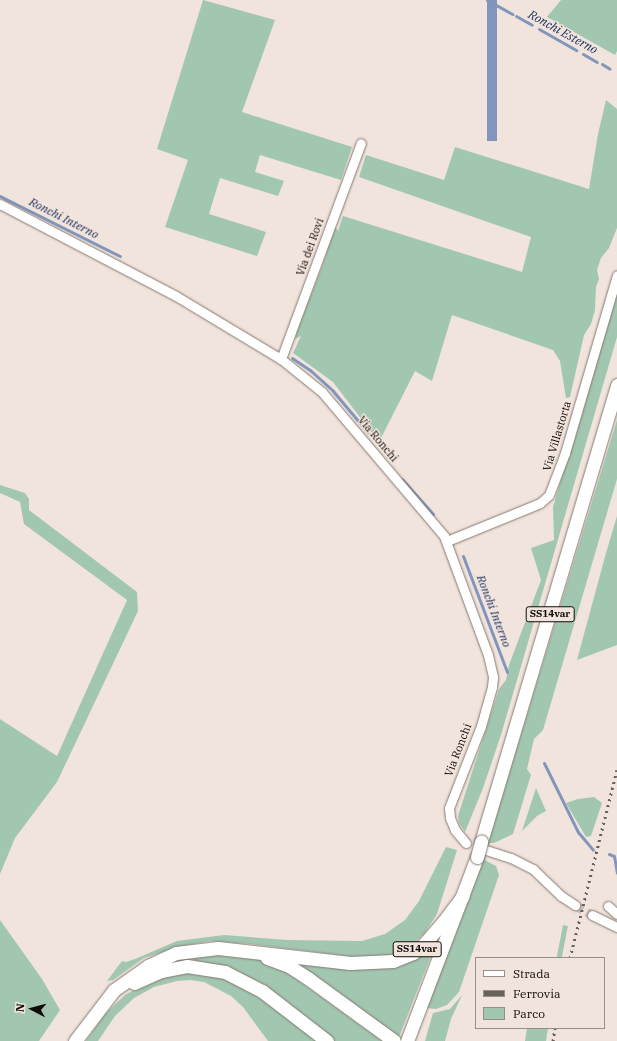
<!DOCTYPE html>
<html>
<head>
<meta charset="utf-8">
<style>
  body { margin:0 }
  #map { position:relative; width:617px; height:1041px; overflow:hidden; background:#f1e4dc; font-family:"IBM Plex Serif",serif }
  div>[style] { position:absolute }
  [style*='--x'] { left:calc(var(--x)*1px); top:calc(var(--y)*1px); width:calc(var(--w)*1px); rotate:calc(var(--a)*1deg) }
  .green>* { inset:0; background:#a2c7b1; transform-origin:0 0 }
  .water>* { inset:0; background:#8295bc; transform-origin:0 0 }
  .stream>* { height:3px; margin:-1.5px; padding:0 1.5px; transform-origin:1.5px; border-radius:1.5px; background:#8295bc }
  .minor-tunnel>* { height:9px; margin-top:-4.5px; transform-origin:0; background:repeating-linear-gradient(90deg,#cfc3bc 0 9px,transparent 0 13.5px) }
  .roads { filter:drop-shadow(0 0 1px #847971) drop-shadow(0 0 1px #847971) }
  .minor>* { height:9px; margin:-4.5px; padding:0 4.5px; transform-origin:4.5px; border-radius:4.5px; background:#fff }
  .highway>* { height:13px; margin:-6.5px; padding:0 6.5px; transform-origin:6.5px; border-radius:6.5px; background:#fff }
  .rail>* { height:3px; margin-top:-1.5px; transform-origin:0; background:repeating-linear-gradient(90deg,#67605b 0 2px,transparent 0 6px) }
  .bridges { filter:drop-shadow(0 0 1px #847971) drop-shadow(0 0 1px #847971) }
  .highway-bridge>* { height:13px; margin:-6.5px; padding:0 6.5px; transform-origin:6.5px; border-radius:6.5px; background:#fff }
  span { translate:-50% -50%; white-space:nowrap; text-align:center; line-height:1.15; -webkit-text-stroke:3px #f1e4dc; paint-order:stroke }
  .shield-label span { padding:1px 3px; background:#f1e4dc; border:1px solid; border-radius:3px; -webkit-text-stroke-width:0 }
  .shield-label { font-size:10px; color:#0f0b08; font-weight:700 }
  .street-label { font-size:11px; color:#0f0b08 }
  .water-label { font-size:12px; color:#192f60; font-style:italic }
  .legend { position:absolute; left:475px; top:957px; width:130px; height:72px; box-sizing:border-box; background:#f1e4dc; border:1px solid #978d87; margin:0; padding:5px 7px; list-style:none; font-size:12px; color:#0f0b08 }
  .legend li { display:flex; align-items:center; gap:8px; height:20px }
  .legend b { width:20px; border:1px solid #978d87 }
  .north { position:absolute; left:12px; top:989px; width:40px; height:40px; -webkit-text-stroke:3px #f1e4dc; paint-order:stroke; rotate:276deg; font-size:11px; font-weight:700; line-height:16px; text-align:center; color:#0f0b08 }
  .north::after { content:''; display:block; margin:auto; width:14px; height:18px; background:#0f0b08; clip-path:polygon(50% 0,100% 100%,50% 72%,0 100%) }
</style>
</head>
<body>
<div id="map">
  <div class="green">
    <i style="clip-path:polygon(203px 0,275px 20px,242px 112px,352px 147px,341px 180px,260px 155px,255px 172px,284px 181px,278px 196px,220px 178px,209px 214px,266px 232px,257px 256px,165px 227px,188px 160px,157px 149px)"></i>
    <i style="clip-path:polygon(561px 0,617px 0,617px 51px,615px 55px,547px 17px)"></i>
    <i style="clip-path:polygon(606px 100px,617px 109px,617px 228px,609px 248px,601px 258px,597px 270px,599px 279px,596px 287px,595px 310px,591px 324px,584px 335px,570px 397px,566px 398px,560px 361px,553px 350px,452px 315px,432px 381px,415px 371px,379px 442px,333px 382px,293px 353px,301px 336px,295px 339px,297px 330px,322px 267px,335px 226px,338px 231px,343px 216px,522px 272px,531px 237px,359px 177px,366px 155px,444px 180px,455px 147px,589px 189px,598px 134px)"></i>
    <i style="clip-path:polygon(617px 288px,617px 337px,501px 735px,483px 788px,465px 832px,459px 823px,458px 816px,499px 689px,506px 680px,509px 665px,541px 580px,531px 548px,554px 540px,553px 507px)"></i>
    <i style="clip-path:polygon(617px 420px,617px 479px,543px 730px,534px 739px,527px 769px,531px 775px,513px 834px,494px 843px,488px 843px)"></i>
    <i style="clip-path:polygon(0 485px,25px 493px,29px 499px,29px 510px,137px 592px,138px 611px,57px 782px,15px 838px,0 874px,0 719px,57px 756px,127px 600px,24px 524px,20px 502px,0 493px)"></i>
    <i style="clip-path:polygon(617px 516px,617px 645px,577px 660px,606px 553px)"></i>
    <i style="clip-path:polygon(536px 788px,546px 811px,537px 816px,522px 831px)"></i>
    <i style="clip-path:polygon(594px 797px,602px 803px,591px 836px,586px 837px,566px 803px,578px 799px)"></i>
    <i style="clip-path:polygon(446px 847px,457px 850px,437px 914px,424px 934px,412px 944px,394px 954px,371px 959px,250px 944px,210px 941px,182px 946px,144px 958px,113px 980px,107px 981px,122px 961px,126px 962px,135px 959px,177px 941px,224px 935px,287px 940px,362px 941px,385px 934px,405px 920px,419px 901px)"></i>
    <i style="clip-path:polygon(479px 857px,496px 866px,499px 875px,459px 992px,447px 1005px,436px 1009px,426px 1008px)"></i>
    <i style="clip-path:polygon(0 920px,42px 979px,60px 1010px,39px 1041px,0 1041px)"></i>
    <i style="left:563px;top:925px;width:5px;height:34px;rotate:11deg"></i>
    <i style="clip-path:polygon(438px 938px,399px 1037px,292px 963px,412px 957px)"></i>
    <i style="clip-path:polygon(226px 954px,262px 960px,288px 973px,382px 1041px,334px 1041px,258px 984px,195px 963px,193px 960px,195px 956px)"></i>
    <i style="clip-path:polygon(182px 973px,207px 974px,229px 979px,253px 991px,316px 1041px,268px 1041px,243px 1007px,231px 996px,204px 982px,190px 980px,177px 981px,154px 987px,134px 998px,115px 1016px,98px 1041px,86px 1041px,105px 1014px,125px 995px,152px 980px)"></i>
    <i style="clip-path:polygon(462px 995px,451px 1019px,445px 1041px,425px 1041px,433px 1013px,450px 1009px)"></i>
    <i style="clip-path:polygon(527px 1028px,548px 1028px,546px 1041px,525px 1041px)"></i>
  </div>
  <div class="water">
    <i style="left:487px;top:0;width:10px;height:141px"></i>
  </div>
  <div class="stream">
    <i style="--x:487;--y:0;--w:29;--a:29"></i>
    <i style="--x:516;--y:16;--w:18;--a:29"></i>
    <i style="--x:539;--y:29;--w:43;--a:29.6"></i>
    <i style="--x:583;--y:54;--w:16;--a:30"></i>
    <i style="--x:602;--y:64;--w:9;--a:32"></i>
    <i style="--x:0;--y:196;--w:134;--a:26.6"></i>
    <i style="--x:292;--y:358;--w:22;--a:34"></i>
    <i style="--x:310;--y:370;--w:31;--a:42"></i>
    <i style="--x:333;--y:391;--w:57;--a:49.9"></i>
    <i style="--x:402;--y:479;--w:47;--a:48.5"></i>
    <i style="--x:463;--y:556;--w:124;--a:69.2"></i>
    <i style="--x:544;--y:763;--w:77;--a:63.8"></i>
    <i style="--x:578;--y:832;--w:23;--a:50"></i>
    <i style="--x:609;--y:854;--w:5;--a:22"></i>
    <i style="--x:614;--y:856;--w:17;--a:80"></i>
  </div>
  <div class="minor-tunnel">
    <i style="--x:575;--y:905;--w:20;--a:30"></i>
  </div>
  <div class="roads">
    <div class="minor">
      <i style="--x:0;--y:204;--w:199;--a:27.6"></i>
      <i style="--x:176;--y:296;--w:122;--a:31"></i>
      <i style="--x:281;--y:359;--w:53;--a:38.8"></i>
      <i style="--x:322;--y:392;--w:189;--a:49.7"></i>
      <i style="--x:444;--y:536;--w:127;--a:69.7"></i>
      <i style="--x:488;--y:655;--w:23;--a:77"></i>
      <i style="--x:493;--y:677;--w:10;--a:96"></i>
      <i style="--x:492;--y:687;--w:41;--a:105.8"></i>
      <i style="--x:481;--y:726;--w:88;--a:111.3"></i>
      <i style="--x:449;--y:808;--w:10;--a:84"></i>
      <i style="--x:450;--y:818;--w:13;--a:67"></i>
      <i style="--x:455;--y:830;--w:17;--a:50"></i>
      <i style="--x:281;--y:359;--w:230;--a:-69.7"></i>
      <i style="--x:447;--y:541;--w:100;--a:-22.2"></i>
      <i style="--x:540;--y:503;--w:12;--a:-42"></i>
      <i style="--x:549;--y:495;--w:45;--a:-69.1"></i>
      <i style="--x:565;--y:453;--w:185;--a:-73.7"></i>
      <i style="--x:486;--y:850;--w:26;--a:18"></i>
      <i style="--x:511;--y:858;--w:25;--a:27"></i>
      <i style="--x:533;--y:869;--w:39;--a:44"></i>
      <i style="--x:561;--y:896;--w:17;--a:33"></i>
      <i style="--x:608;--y:906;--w:12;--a:42"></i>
      <i style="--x:592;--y:915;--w:28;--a:26"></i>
    </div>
    <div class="highway">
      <i style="--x:481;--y:842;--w:477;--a:-73.4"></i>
      <i style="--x:267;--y:958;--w:23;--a:20"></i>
      <i style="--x:289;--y:966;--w:24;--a:33"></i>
      <i style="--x:309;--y:979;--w:105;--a:36.1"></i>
      <i style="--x:134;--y:983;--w:30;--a:-24"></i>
      <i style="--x:161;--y:971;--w:26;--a:-11"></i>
      <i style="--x:187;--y:966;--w:38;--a:9"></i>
      <i style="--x:225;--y:972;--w:42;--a:27.2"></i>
      <i style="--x:262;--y:991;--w:82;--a:37.6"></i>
      <i style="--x:75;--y:1041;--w:64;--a:-52.6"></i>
      <i style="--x:114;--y:990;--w:42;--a:-35.2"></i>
      <i style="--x:148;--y:966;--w:31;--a:-25"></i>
      <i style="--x:176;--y:953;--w:42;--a:-6.8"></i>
      <i style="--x:218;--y:948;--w:133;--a:6.5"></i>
      <i style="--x:350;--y:963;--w:43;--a:-2.7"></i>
      <i style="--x:393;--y:961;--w:22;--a:-22"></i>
      <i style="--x:413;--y:953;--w:14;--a:-39"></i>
      <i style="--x:424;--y:944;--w:30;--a:-49"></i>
      <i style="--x:444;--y:921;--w:31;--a:-53"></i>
      <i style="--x:407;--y:1041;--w:197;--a:-69.2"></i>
    </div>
  </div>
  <div class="rail">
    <i style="--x:570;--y:958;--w:194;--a:-76"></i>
    <i style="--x:553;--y:1041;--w:13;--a:-81"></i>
  </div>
  <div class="bridges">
    <div class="highway-bridge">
      <i style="--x:477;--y:857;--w:16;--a:-75"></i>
    </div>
  </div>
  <div class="shield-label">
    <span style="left:550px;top:614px">SS14var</span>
    <span style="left:417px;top:949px">SS14var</span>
  </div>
  <div class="street-label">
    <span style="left:310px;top:247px;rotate:-70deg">Via dei Rovi</span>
    <span style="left:557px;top:436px;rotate:-73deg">Via Villastorta</span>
    <span style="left:378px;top:439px;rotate:50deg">Via Ronchi</span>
    <span style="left:458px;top:750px;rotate:-69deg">Via Ronchi</span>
  </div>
  <div class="water-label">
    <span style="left:563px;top:32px;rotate:29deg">Ronchi Esterno</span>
    <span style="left:64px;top:218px;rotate:27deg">Ronchi Interno</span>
    <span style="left:494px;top:611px;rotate:69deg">Ronchi Interno</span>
  </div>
  <ul class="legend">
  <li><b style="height:5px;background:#fff"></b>Strada</li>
  <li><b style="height:5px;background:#67605b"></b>Ferrovia</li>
  <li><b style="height:11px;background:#a2c7b1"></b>Parco</li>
  </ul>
  <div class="north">N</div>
</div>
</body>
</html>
